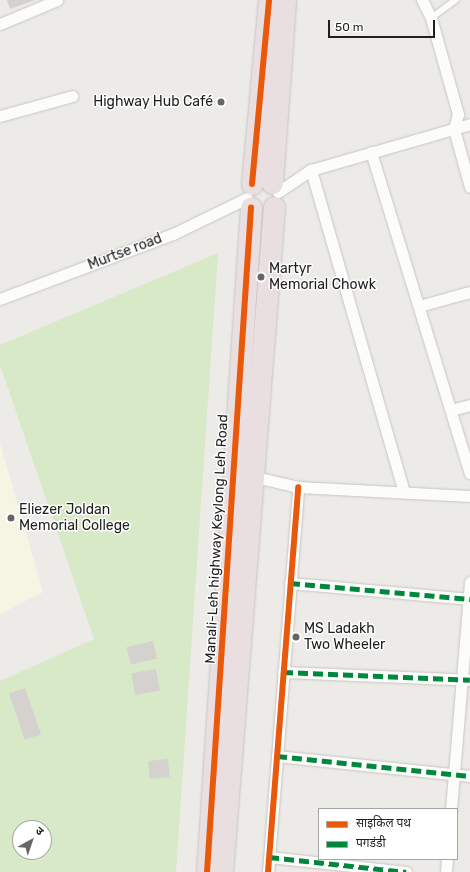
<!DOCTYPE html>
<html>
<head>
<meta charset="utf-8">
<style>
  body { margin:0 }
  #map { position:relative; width:470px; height:872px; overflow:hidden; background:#edebe7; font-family:Rubik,"Noto Sans Devanagari",sans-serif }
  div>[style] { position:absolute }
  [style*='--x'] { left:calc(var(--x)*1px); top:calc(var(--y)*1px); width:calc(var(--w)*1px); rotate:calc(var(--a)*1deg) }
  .education>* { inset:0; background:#f6f5e3 }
  .grass>* { inset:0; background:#d8e9c7 }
  .building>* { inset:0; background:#d4d1ce; transform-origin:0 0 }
  .roads { filter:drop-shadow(0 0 1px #c6c5c3) drop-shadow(0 0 1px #c6c5c3) }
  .lane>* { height:5.5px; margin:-2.75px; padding:0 2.75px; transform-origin:2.75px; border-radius:2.75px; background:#fcfcfb }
  .street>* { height:11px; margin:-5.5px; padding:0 5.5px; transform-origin:5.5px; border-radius:5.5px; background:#fcfcfb }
  .highway>* { height:21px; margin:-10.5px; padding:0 10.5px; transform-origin:10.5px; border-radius:10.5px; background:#eadfe0 }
  .quiet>* { height:5px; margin-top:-2.5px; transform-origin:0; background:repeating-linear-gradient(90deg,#00873e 0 10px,transparent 0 15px) }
  .cycleway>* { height:6px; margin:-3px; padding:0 3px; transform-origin:3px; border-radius:3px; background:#e8590c }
  .dots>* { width:11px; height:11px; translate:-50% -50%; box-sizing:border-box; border:2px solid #fff; border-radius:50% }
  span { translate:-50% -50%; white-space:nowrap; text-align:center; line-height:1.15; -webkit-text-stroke:3px #fff; paint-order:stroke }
  .poi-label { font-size:14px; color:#1f1f1f }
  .right { translate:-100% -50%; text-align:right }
  .left { translate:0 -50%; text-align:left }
  .street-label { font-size:14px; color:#1f1f1f }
  .legend { position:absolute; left:318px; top:808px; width:140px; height:52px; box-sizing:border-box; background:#fff; border:1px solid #a5a5a5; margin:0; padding:5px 7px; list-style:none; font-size:12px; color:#1f1f1f }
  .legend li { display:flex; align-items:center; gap:8px; height:20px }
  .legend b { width:20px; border:1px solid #a5a5a5 }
  .north { position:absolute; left:12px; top:820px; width:40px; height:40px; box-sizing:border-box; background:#fff; border:1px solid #a5a5a5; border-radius:50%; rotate:40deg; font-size:11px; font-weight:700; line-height:16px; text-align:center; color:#1f1f1f }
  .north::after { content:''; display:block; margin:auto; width:14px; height:18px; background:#676665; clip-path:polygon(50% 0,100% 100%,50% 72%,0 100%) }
  .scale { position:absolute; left:328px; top:20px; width:107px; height:18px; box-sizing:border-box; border:2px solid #1f1f1f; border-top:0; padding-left:5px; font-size:12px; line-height:14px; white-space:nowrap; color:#1f1f1f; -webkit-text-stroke:3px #fff; paint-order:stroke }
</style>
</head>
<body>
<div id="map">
  <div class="education">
    <i style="clip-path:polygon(0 443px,43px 592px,0 614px)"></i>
  </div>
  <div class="grass">
    <i style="clip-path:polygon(evenodd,218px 253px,176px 872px,0 872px,0 681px,94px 639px,0 365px,0 345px,218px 253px,20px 828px,44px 828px,44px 852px,20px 852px,20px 828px)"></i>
  </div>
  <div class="building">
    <i style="clip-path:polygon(7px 0,35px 0,10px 9px)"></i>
    <i style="left:153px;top:641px;width:18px;height:27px;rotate:77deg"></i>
    <i style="left:156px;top:669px;width:22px;height:25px;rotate:80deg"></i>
    <i style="left:25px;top:688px;width:49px;height:17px;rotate:71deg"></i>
    <i style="left:168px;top:759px;width:18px;height:20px;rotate:84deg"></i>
  </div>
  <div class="roads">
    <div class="lane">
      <i style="--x:431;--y:18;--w:31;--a:-36"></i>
    </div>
    <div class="street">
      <i style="--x:422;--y:0;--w:20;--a:63"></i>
      <i style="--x:431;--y:18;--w:100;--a:74.3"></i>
      <i style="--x:458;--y:114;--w:16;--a:105"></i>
      <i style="--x:454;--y:129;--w:60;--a:74.6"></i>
      <i style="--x:0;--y:24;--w:62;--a:-22.8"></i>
      <i style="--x:0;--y:116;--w:75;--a:-15.5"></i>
      <i style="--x:371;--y:152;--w:336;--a:72.9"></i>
      <i style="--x:311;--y:170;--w:335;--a:73.9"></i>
      <i style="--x:278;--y:192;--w:40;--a:-34"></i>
      <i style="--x:311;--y:170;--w:166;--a:-16.1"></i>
      <i style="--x:0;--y:299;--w:185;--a:-20.6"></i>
      <i style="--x:173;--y:234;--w:82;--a:-25.9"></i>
      <i style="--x:419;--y:306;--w:53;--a:-15.4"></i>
      <i style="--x:451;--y:410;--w:20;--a:-15"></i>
      <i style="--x:251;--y:476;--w:48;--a:13.2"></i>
      <i style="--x:298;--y:487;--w:172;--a:3"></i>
      <i style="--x:290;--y:583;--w:181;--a:5.1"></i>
      <i style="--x:283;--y:672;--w:187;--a:2.4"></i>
      <i style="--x:277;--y:756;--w:194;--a:5.9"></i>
      <i style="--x:451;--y:809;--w:228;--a:-85.2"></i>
      <i style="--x:269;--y:857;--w:138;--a:6.2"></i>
      <i style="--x:268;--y:872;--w:386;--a:-85.5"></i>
      <i style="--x:446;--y:872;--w:13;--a:-86"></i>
    </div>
    <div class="highway">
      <i style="--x:272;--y:183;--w:183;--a:-85.9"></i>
      <i style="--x:252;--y:184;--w:185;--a:-84.7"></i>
      <i style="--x:207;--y:872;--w:666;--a:-86.21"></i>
      <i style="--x:222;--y:872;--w:667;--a:-85.53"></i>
    </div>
  </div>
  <div class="quiet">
    <i style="--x:290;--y:583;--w:181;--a:5.1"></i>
    <i style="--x:283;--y:672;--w:187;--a:2.4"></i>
    <i style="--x:277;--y:756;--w:194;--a:5.9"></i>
    <i style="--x:269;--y:857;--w:138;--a:6.2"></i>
  </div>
  <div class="cycleway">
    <i style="--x:252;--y:184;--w:185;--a:-84.7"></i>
    <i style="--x:207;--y:872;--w:666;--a:-86.21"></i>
    <i style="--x:268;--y:872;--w:386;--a:-85.5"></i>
  </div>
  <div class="dots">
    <i style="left:221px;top:102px;background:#676665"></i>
    <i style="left:261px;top:277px;background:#676665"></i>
    <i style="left:11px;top:518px;background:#676665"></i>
    <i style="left:296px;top:637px;background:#676665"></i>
  </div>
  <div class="poi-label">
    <span class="right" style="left:213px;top:102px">Highway Hub Café</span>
    <span class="left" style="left:269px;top:277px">Martyr<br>Memorial Chowk</span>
    <span class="left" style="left:19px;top:518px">Eliezer Joldan<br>Memorial College</span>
    <span class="left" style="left:304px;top:637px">MS Ladakh<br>Two Wheeler</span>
  </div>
  <div class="street-label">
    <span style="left:125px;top:252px;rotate:-21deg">Murtse road</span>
    <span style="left:217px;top:539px;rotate:-87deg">Manali-Leh highway Keylong Leh Road</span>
  </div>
  <ul class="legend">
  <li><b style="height:5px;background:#e8590c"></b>साइकिल पथ</li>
  <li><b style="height:5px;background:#00873e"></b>पगडंडी</li>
  </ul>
  <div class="north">उ</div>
  <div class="scale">50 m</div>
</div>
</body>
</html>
